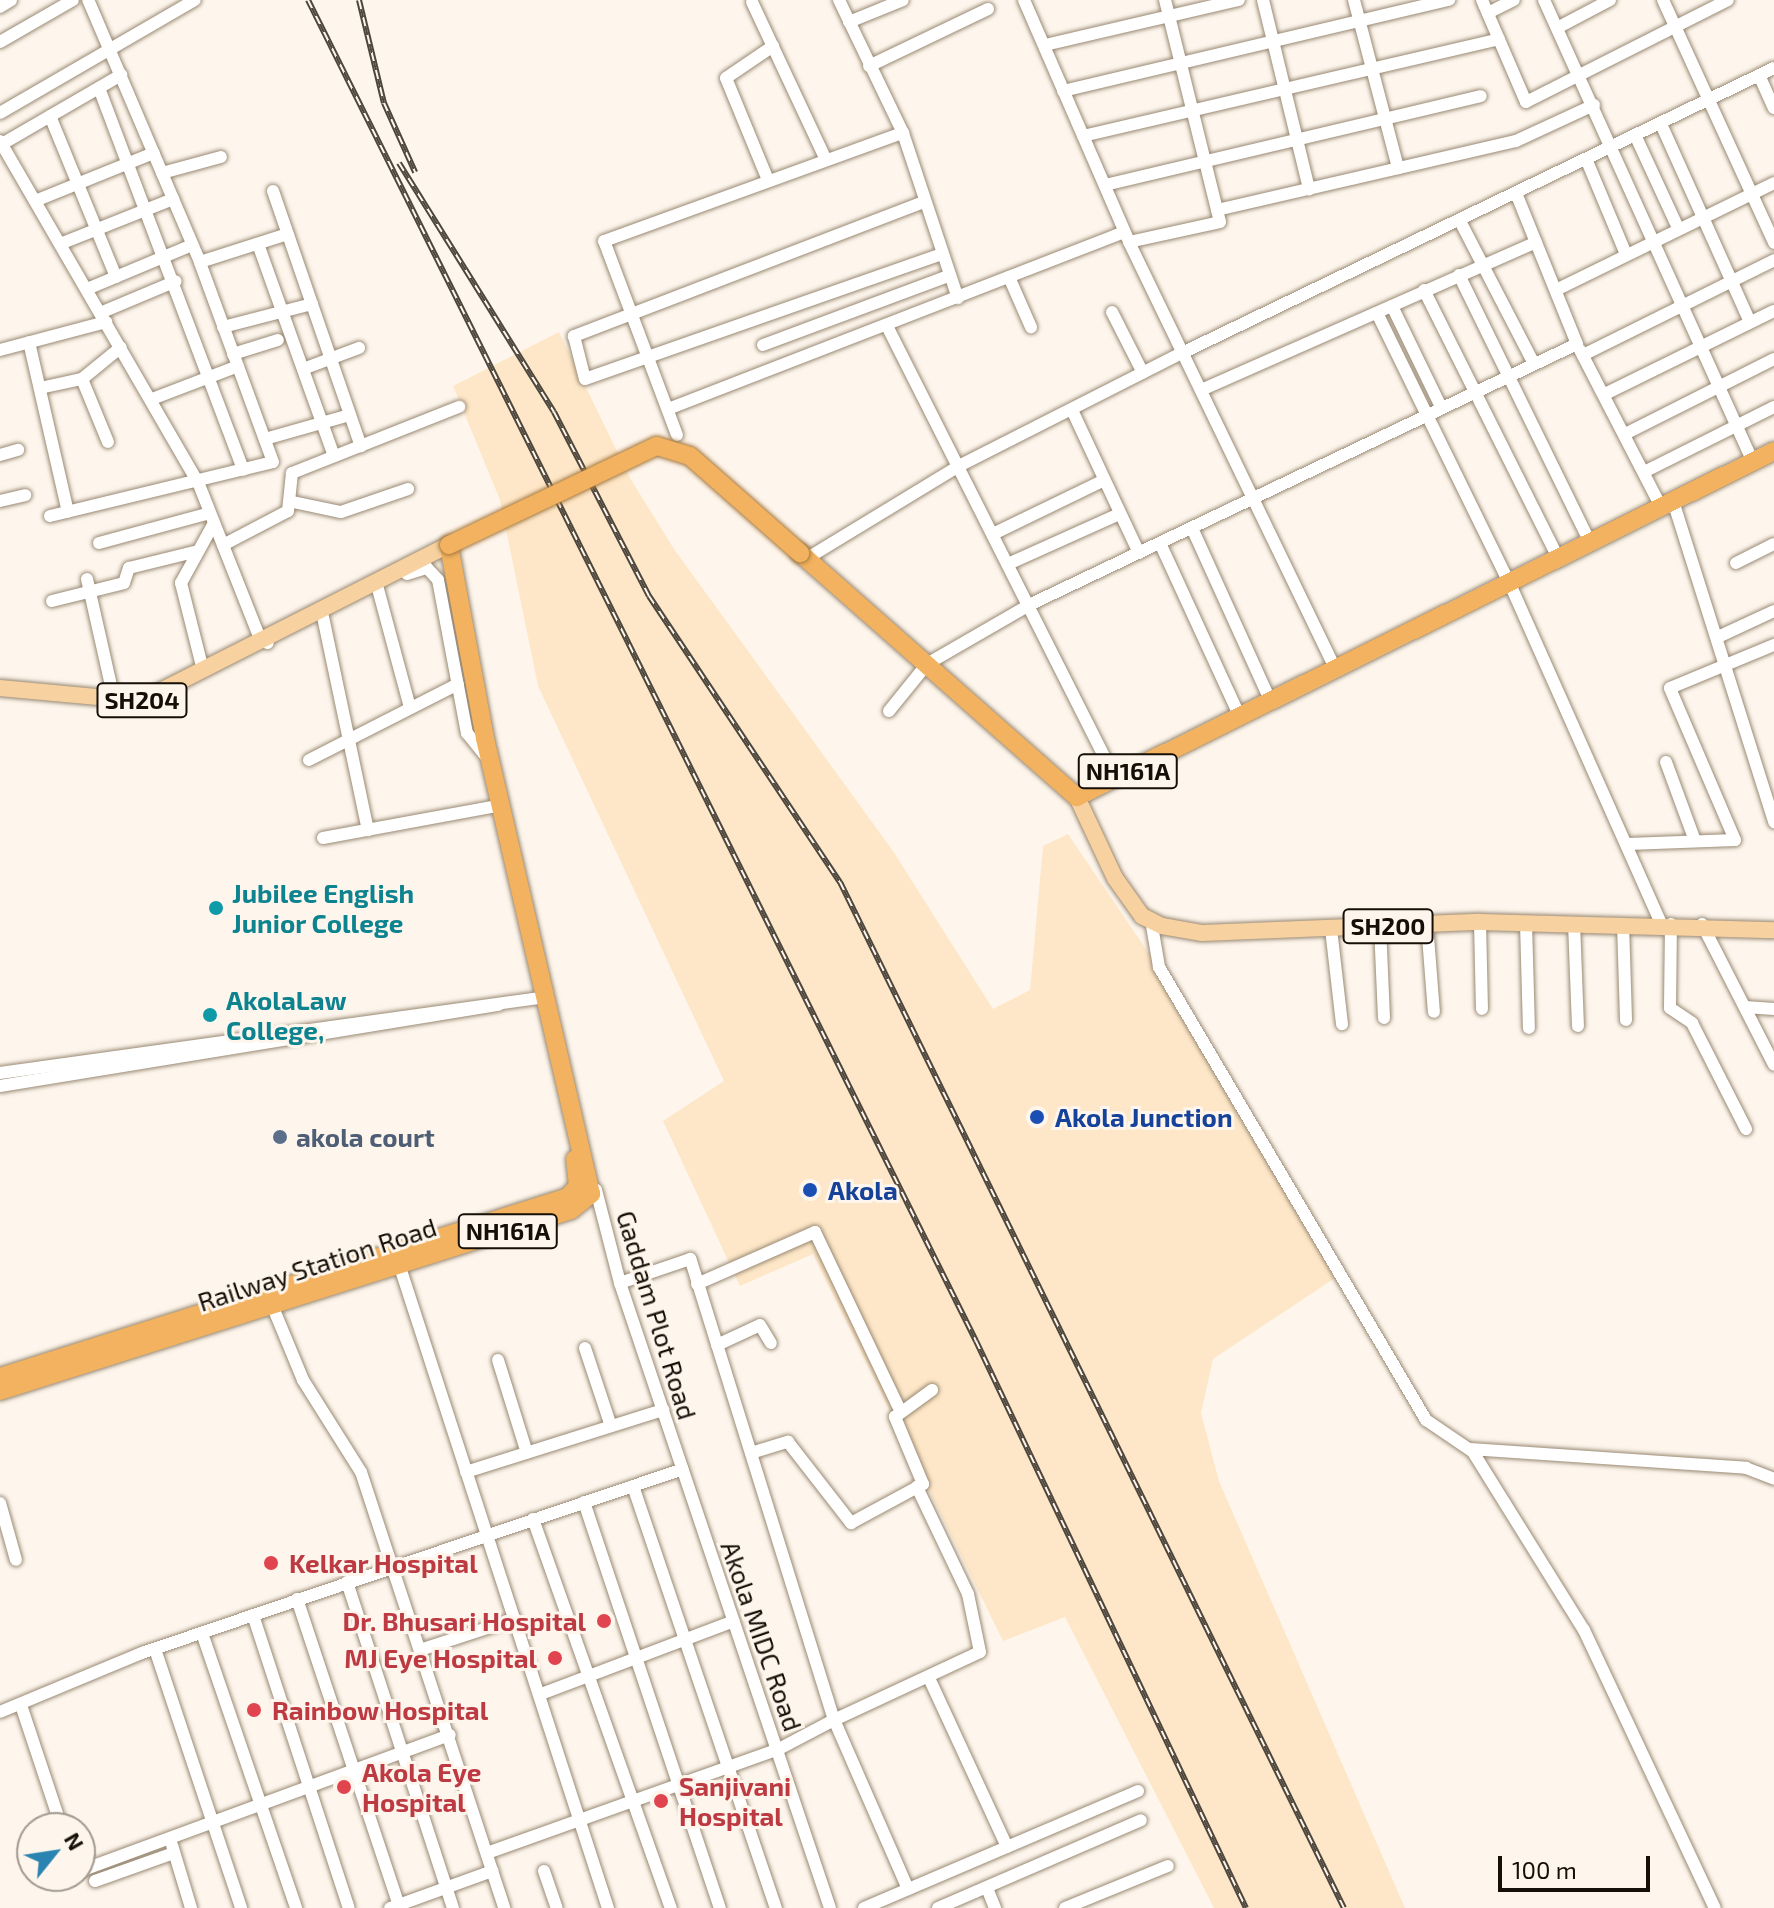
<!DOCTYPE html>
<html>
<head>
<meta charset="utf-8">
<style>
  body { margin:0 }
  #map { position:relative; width:1774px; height:1908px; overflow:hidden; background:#fef6ed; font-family:"Exo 2",sans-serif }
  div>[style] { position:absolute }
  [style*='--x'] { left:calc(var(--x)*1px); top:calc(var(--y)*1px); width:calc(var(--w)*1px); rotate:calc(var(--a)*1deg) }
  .built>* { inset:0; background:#fee7c8 }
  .roads { filter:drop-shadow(0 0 2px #998973) drop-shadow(0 0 2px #998973) }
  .minor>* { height:12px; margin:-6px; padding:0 6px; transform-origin:6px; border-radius:6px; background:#fff }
  .major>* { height:16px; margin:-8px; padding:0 8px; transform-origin:8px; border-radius:8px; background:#f7d19f }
  .highway>* { height:18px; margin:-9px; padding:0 9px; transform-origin:9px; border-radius:9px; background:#f2b25f }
  .rail>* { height:6px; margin-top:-3px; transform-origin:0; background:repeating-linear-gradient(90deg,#fef6ed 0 9px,#4c463d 0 18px); box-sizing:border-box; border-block:2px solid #4c463d }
  .bridges { filter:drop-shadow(0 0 2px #a57940) drop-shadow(0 0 2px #a57940) }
  .highway-bridge>* { height:18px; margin:-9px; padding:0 9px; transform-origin:9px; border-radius:9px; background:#f2b25f }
  .dots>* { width:22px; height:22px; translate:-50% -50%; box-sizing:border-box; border:4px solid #fef6ed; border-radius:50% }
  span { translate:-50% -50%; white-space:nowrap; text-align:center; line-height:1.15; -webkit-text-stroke:6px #fef6ed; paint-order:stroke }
  .shield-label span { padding:2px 6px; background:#fef6ed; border:2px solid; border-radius:6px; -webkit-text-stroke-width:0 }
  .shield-label { font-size:24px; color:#150f07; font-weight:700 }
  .culture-label { font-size:26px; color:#0d838f; font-weight:700 }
  .left { translate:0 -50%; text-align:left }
  .transit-label { font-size:26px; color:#164399; font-weight:700 }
  .service-label { font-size:26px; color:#4e5e75; font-weight:700 }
  .street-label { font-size:26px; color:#150f07 }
  .health-label { font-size:26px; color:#be3a42; font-weight:700 }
  .right { translate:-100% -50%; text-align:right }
  .north { position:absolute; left:16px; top:1812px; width:80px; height:80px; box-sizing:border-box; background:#fef6ed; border:2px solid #a19a91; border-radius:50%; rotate:60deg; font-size:22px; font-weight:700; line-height:32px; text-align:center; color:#150f07 }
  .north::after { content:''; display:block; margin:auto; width:28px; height:36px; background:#2a84b2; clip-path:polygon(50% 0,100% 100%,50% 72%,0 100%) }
  .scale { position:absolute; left:1498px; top:1856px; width:152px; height:36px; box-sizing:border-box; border:4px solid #150f07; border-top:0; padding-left:10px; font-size:24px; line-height:28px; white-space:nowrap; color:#150f07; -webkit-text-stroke:6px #fef6ed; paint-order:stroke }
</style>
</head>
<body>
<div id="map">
  <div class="built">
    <i style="clip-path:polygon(559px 332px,630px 478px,674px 549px,893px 851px,993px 1009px,1030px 990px,1043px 846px,1068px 834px,1150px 955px,1335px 1278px,1213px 1359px,1201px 1413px,1219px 1481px,1405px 1908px,1214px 1908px,1065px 1617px,1003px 1641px,813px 1254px,740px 1286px,663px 1121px,724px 1081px,538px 686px,500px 500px,453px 386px)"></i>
  </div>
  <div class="roads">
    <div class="minor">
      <i style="--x:1024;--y:0;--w:264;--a:66.5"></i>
      <i style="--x:1129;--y:242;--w:474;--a:64.2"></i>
      <i style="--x:1263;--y:0;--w:195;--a:76.3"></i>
      <i style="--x:1354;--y:0;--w:174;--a:75.3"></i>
      <i style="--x:1482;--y:0;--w:111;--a:66.7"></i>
      <i style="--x:1526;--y:102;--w:226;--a:-26.8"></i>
      <i style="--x:1544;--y:0;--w:507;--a:65.66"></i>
      <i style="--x:1663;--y:0;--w:267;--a:65.4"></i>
      <i style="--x:752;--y:2;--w:174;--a:64.9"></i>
      <i style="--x:0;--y:7;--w:13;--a:-32"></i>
      <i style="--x:1488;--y:13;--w:29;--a:-27"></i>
      <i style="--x:849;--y:22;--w:58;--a:-22.2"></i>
      <i style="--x:1557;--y:28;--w:60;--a:-27.8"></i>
      <i style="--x:0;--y:42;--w:84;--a:-29.9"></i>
      <i style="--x:1045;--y:45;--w:199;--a:-13.1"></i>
      <i style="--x:869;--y:66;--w:132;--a:-25.6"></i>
      <i style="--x:1759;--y:75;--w:36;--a:66"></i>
      <i style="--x:99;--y:88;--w:408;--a:69.3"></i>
      <i style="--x:1063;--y:91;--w:397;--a:-13.3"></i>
      <i style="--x:0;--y:113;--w:225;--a:-30.1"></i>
      <i style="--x:50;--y:116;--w:174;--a:67.7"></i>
      <i style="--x:1661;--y:124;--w:217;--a:65.8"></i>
      <i style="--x:903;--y:133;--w:174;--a:71.6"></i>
      <i style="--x:1083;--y:136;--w:427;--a:-13.1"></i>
      <i style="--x:1636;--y:137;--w:100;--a:65.2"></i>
      <i style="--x:0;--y:141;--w:394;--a:59.9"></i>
      <i style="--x:198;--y:482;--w:171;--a:68.4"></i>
      <i style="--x:261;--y:641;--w:7;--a:16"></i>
      <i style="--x:2;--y:144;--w:138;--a:-30.1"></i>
      <i style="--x:1587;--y:161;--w:99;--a:67.3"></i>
      <i style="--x:162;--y:173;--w:61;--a:-15.2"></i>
      <i style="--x:768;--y:180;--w:110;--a:-112.4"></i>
      <i style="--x:726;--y:78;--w:57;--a:-34.2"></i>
      <i style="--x:1105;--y:185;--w:386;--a:-13.3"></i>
      <i style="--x:273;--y:191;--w:270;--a:71"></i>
      <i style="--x:35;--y:201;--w:128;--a:-22"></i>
      <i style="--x:921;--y:203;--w:372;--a:159"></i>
      <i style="--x:574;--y:336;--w:44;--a:75.7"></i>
      <i style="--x:585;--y:379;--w:377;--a:-19.3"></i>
      <i style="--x:1217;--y:210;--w:307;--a:-13"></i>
      <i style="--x:1516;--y:141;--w:86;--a:-24.8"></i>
      <i style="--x:1460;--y:221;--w:161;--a:62.6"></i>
      <i style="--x:1129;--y:242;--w:93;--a:-12.4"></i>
      <i style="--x:1220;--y:222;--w:229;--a:-103.9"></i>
      <i style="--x:60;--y:244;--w:122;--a:-21.7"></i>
      <i style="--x:258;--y:244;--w:225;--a:70.3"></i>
      <i style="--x:200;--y:262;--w:92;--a:-17.7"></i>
      <i style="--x:1459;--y:275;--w:297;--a:63.9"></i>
      <i style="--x:1009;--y:277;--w:55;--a:66.3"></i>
      <i style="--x:87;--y:289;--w:114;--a:-22.7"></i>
      <i style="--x:1424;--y:290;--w:300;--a:63.4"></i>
      <i style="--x:1556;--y:290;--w:243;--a:-26.1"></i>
      <i style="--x:1392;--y:306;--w:112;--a:64.1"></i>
      <i style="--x:1112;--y:312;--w:68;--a:63.1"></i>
      <i style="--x:100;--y:313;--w:82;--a:-22.8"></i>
      <i style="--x:1377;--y:313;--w:300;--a:63.9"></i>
      <i style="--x:1509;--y:582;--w:374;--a:66"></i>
      <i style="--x:887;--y:326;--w:506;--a:63.23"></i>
      <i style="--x:223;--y:327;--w:92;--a:-14.5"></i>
      <i style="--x:29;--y:342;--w:174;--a:77.1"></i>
      <i style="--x:763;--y:345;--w:198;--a:-20.4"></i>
      <i style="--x:0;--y:350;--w:110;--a:-14.8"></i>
      <i style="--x:1580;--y:350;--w:177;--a:62.7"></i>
      <i style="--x:233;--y:354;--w:47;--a:-17.3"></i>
      <i style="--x:1583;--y:355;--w:213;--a:-26.4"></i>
      <i style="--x:303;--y:369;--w:60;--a:-20.6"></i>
      <i style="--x:82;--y:379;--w:68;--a:67.6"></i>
      <i style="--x:40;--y:388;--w:43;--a:-12.1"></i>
      <i style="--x:82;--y:379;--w:50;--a:-39.4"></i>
      <i style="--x:1201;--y:390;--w:366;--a:-23.8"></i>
      <i style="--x:1605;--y:394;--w:188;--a:-26.2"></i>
      <i style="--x:152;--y:399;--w:92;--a:-21"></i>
      <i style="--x:668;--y:409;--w:489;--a:-21.2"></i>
      <i style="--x:1072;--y:410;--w:158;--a:64.9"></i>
      <i style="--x:1625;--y:434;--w:167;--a:-26.7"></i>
      <i style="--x:677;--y:435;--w:207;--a:-110.6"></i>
      <i style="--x:604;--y:241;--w:318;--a:-19.9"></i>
      <i style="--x:903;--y:133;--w:148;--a:-115.7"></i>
      <i style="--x:265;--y:439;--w:88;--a:-15.8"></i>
      <i style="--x:0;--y:455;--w:19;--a:-16"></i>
      <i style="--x:1644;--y:472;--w:145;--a:-26.6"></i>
      <i style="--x:0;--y:501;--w:26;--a:-13"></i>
      <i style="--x:1673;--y:501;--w:337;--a:72.5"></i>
      <i style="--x:293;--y:502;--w:49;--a:11.8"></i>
      <i style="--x:341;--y:512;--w:71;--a:-18.9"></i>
      <i style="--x:50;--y:516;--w:229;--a:-13.6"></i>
      <i style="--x:273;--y:462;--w:213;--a:-110.1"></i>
      <i style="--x:200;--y:262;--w:285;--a:-113.1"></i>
      <i style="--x:1192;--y:528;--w:189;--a:65.6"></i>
      <i style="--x:993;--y:534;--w:123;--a:-25.9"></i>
      <i style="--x:99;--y:543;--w:115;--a:-15.1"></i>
      <i style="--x:1160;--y:543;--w:189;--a:65.3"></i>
      <i style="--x:223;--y:545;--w:73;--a:-27.6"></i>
      <i style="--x:288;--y:511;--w:38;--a:-84"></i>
      <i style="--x:292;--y:473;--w:180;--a:-21.6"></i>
      <i style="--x:806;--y:559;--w:179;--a:-31.3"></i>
      <i style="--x:959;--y:466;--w:250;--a:-26.9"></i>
      <i style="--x:1182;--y:353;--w:657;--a:-25.71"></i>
      <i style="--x:1736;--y:563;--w:42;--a:-26.6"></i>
      <i style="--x:1008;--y:564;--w:122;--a:-24.2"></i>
      <i style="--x:407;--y:574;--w:21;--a:-17"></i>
      <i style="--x:427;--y:568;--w:16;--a:47"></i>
      <i style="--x:438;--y:580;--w:156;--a:79.3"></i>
      <i style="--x:467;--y:733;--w:35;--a:51"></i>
      <i style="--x:87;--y:579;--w:127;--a:77.3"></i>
      <i style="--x:378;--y:589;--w:123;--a:74.9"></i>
      <i style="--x:52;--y:601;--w:74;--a:-14"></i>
      <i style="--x:124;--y:583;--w:16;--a:-72"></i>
      <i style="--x:129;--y:568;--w:67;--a:-13.8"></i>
      <i style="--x:323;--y:617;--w:218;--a:78.1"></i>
      <i style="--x:1718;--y:637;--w:62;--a:-24.9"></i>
      <i style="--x:203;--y:670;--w:90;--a:-104.2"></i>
      <i style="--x:181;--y:583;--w:68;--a:-61.2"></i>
      <i style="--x:889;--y:711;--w:60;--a:-51"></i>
      <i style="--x:927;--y:664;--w:118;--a:-30"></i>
      <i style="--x:1029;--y:605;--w:607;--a:-25.47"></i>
      <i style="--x:1577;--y:344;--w:163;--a:-112"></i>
      <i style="--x:309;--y:760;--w:167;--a:-27"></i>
      <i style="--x:1666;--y:762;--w:84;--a:69.8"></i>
      <i style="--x:323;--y:838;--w:172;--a:-10.4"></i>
      <i style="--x:1628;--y:844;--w:107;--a:-2.1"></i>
      <i style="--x:1735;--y:840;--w:165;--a:-113.2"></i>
      <i style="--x:1670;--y:688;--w:113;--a:-22.5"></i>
      <i style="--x:1151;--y:920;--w:48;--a:80.3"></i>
      <i style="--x:1159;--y:967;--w:526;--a:59.48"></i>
      <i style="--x:1426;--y:1420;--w:57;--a:34.2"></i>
      <i style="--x:1473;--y:1452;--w:210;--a:58.1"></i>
      <i style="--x:1584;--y:1630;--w:307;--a:64.8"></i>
      <i style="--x:1480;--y:922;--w:87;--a:88.7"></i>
      <i style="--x:1526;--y:923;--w:105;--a:88.4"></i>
      <i style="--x:1574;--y:923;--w:103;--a:87.8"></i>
      <i style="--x:1427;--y:924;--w:88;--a:85.5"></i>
      <i style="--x:1623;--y:924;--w:96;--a:88.2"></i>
      <i style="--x:1671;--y:924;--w:84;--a:90.7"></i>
      <i style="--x:1670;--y:1008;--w:27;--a:34"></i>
      <i style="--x:1692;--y:1023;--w:119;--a:63"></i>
      <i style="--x:1702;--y:924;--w:158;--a:62.9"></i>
      <i style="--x:1380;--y:926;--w:92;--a:87.5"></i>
      <i style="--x:1331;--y:929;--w:96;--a:83.4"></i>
      <i style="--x:1745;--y:1007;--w:29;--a:4"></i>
      <i style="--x:0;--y:1073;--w:551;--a:-7.92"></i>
      <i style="--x:0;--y:1086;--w:505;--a:-9.24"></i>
      <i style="--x:589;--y:1190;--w:7;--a:0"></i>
      <i style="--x:596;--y:1190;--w:96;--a:75.5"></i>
      <i style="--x:620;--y:1283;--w:659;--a:71.43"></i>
      <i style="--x:398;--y:1261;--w:680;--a:72.02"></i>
      <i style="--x:697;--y:1284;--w:129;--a:-23.8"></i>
      <i style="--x:815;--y:1232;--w:199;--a:64.5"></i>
      <i style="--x:272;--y:1305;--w:81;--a:67.5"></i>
      <i style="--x:303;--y:1380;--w:109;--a:57.8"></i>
      <i style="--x:361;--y:1472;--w:459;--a:71.8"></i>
      <i style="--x:717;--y:1345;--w:47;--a:-24.9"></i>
      <i style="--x:760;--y:1325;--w:21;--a:59"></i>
      <i style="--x:585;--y:1348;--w:82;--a:71.6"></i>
      <i style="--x:498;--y:1360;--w:97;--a:72.7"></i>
      <i style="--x:1470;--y:1449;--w:277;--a:3.9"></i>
      <i style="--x:1746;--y:1468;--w:30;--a:21"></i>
      <i style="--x:751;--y:1453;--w:39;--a:-17"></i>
      <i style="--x:788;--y:1442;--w:103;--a:52.1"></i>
      <i style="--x:851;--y:1523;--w:82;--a:-28.4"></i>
      <i style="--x:923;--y:1484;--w:73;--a:-112.7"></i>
      <i style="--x:895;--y:1417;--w:46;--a:-36.1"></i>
      <i style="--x:466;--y:1472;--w:207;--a:-17.5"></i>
      <i style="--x:633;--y:1486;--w:446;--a:71.3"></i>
      <i style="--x:584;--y:1502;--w:428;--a:71.5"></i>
      <i style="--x:0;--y:1503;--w:59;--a:74.3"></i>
      <i style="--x:533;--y:1519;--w:413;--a:70.5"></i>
      <i style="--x:347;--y:1582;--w:343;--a:72"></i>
      <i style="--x:297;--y:1599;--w:326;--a:71.6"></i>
      <i style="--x:253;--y:1615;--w:308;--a:71.9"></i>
      <i style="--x:202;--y:1633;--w:291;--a:71.1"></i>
      <i style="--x:155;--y:1649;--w:273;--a:71.6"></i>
      <i style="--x:423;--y:1649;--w:97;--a:-18.1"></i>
      <i style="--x:929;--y:1678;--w:186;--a:65.2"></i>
      <i style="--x:541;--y:1694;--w:206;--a:-20.7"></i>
      <i style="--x:21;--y:1705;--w:130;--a:71.6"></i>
      <i style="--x:0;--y:1712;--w:154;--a:-22.6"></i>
      <i style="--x:142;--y:1653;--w:571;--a:-18.78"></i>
      <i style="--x:172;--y:1845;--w:66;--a:73.2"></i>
      <i style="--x:487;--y:1853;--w:308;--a:-19.6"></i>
      <i style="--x:777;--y:1750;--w:64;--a:-27.8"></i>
      <i style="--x:834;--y:1720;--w:483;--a:-107.3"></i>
      <i style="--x:690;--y:1259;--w:74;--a:161.1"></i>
      <i style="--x:80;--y:1871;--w:394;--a:-20.2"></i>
      <i style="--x:544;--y:1871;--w:39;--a:71"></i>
      <i style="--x:95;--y:1881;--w:84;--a:-19.5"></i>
      <i style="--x:987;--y:1888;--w:22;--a:68"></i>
      <i style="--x:908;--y:1889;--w:184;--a:-113.6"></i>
      <i style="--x:834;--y:1720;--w:161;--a:-25"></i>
      <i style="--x:980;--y:1652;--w:59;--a:-101.7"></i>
      <i style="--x:968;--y:1594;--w:119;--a:-115.5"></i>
      <i style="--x:390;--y:1908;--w:109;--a:-19.9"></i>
      <i style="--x:864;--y:1908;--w:298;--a:-23.1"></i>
      <i style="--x:938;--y:1908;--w:221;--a:-23.4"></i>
      <i style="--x:1065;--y:1908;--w:111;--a:-22.2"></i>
    </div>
    <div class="major">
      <i style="--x:0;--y:688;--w:142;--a:5.3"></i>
      <i style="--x:141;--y:701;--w:345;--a:-26.9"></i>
      <i style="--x:1077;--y:797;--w:89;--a:64.9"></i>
      <i style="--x:1115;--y:878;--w:47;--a:54.6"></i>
      <i style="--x:1142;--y:916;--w:22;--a:27"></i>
      <i style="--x:1162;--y:926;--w:41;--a:9.9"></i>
      <i style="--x:1202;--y:933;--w:278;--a:-2.3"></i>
      <i style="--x:1480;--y:922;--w:294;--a:1.6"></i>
    </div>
    <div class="highway">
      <i style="--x:800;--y:553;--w:369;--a:41.4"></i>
      <i style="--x:1077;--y:797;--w:778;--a:-26.4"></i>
      <i style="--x:0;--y:1377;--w:596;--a:-17.58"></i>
      <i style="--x:568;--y:1197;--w:15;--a:-48"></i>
      <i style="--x:578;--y:1186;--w:27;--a:-96"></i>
      <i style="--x:0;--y:1391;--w:599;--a:-17.59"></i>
      <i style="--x:571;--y:1210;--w:26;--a:-39"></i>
      <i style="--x:591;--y:1194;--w:468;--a:-103.1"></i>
      <i style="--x:485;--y:738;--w:196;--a:-100.6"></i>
    </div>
  </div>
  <div class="rail">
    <i style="--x:308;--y:0;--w:1498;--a:63.52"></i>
    <i style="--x:976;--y:1341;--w:628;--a:64.54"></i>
    <i style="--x:359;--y:0;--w:106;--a:76.4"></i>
    <i style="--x:384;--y:103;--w:76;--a:65.8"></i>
    <i style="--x:399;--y:163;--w:293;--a:58.1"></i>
    <i style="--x:554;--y:412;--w:207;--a:62.7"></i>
    <i style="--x:649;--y:596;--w:344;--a:56.3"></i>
    <i style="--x:840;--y:882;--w:1143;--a:63.84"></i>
  </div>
  <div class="bridges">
    <div class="highway-bridge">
      <i style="--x:449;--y:545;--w:230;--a:-25.5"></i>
      <i style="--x:657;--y:446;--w:34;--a:17"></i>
      <i style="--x:690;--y:456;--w:147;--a:41.4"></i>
    </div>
  </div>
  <div class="dots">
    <i style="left:216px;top:908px;background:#0f9aa8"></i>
    <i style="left:210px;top:1015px;background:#0f9aa8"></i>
    <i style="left:1037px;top:1117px;background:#1a4fb4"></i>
    <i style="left:280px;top:1137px;background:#5c6f8a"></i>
    <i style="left:810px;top:1190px;background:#1a4fb4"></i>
    <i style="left:271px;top:1563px;background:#e0444e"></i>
    <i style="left:604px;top:1621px;background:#e0444e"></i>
    <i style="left:555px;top:1658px;background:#e0444e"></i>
    <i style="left:254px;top:1710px;background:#e0444e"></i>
    <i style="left:344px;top:1787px;background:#e0444e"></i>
    <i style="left:661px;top:1801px;background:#e0444e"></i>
  </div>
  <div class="shield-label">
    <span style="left:142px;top:700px">SH204</span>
    <span style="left:1128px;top:771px">NH161A</span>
    <span style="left:1388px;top:926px">SH200</span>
    <span style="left:508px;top:1231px">NH161A</span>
  </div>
  <div class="culture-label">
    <span class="left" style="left:232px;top:908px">Jubilee English<br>Junior College</span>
    <span class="left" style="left:226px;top:1015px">AkolaLaw<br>College,</span>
  </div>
  <div class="transit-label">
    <span class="left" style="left:1055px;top:1117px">Akola Junction</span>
    <span class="left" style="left:828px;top:1190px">Akola</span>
  </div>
  <div class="service-label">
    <span class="left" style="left:296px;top:1137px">akola court</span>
  </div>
  <div class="street-label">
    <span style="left:317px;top:1264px;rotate:-18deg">Railway Station Road</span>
    <span style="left:657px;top:1315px;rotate:73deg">Gaddam Plot Road</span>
    <span style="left:762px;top:1636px;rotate:71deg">Akola MIDC Road</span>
  </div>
  <div class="health-label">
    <span class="left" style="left:289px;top:1563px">Kelkar Hospital</span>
    <span class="right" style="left:586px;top:1621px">Dr. Bhusari Hospital</span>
    <span class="right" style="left:537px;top:1658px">MJ Eye Hospital</span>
    <span class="left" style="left:272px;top:1710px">Rainbow Hospital</span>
    <span class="left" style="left:362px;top:1787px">Akola Eye<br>Hospital</span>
    <span class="left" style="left:679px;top:1801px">Sanjivani<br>Hospital</span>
  </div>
  <div class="north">N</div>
  <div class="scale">100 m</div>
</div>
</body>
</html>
